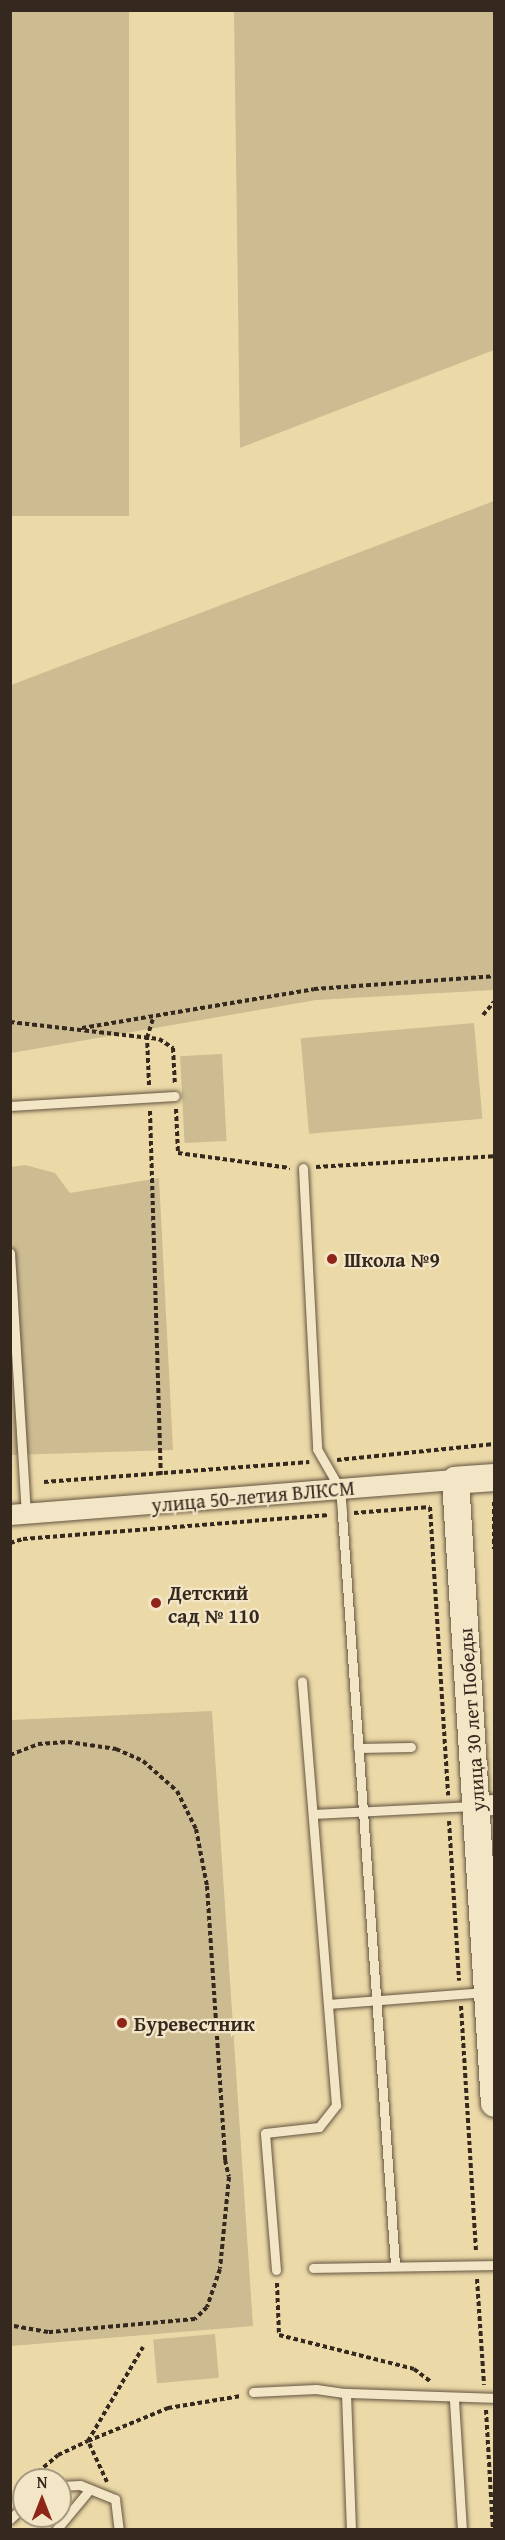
<!DOCTYPE html>
<html>
<head>
<meta charset="utf-8">
<style>
  body { margin:0 }
  #map { position:relative; width:505px; height:2540px; overflow:hidden; background:#ecd9a8; font-family:"Gentium Book Plus",serif }
  div>[style] { position:absolute }
  [style*='--x'] { left:calc(var(--x)*1px); top:calc(var(--y)*1px); width:calc(var(--w)*1px); rotate:calc(var(--a)*1deg) }
  .green>* { inset:0; background:#cdbb91; transform-origin:0 0 }
  .path>* { height:4px; margin-top:-2px; transform-origin:0; background:repeating-linear-gradient(90deg,#35281e 0 4.5px,transparent 0 7.5px) }
  .roads { filter:drop-shadow(0 0 2px #635440) drop-shadow(0 0 2px #635440) }
  .service>* { height:9px; margin:-4.5px; padding:0 4.5px; transform-origin:4.5px; border-radius:4.5px; background:#f3e6c6 }
  .minor>* { height:20px; margin:-10px; padding:0 10px; transform-origin:10px; border-radius:10px; background:#f3e6c6 }
  .secondary>* { height:27px; margin:-13.5px; padding:0 13.5px; transform-origin:13.5px; border-radius:13.5px; background:#f3e6c6 }
  .dots>* { width:16px; height:16px; translate:-50% -50%; box-sizing:border-box; border:3px solid #f3e6c6; border-radius:50% }
  span { translate:-50% -50%; white-space:nowrap; text-align:center; line-height:1.15; -webkit-text-stroke:4.5px #f3e6c6; paint-order:stroke }
  .poi-label { font-size:20px; color:#35281e; font-weight:700 }
  .left { translate:0 -50%; text-align:left }
  .street-label { font-size:20px; color:#35281e }
  .frame { position:absolute; inset:0; border:12px solid #35281e; pointer-events:none }
  .north { position:absolute; left:12px; top:2468px; width:60px; height:60px; box-sizing:border-box; background:#f3e6c6; border:2px solid #a79a83; border-radius:50%; rotate:0deg; font-size:16px; font-weight:700; line-height:24px; text-align:center; color:#35281e }
  .north::after { content:''; display:block; margin:auto; width:21px; height:27px; background:#8f2418; clip-path:polygon(50% 0,100% 100%,50% 72%,0 100%) }
</style>
</head>
<body>
<div id="map">
  <div class="green">
    <i style="left:11px;top:10px;width:118px;height:506px"></i>
    <i style="clip-path:polygon(234px 11px,494px 11px,494px 350px,240px 448px)"></i>
    <i style="clip-path:polygon(494px 501px,494px 990px,316px 1000px,11px 1053px,11px 685px)"></i>
    <i style="left:474px;top:1023px;width:96px;height:174px;rotate:85deg"></i>
    <i style="left:222px;top:1054px;width:87px;height:42px;rotate:87deg"></i>
    <i style="clip-path:polygon(25px 1165px,55px 1173px,70px 1193px,159px 1178px,173px 1450px,11px 1455px,11px 1167px)"></i>
    <i style="clip-path:polygon(212px 1711px,253px 2326px,11px 2346px,11px 1720px)"></i>
    <i style="left:215px;top:2334px;width:44px;height:62px;rotate:85deg"></i>
  </div>
  <div class="path">
    <i style="--x:483;--y:1015;--w:17;--a:-50"></i>
    <i style="--x:10;--y:1022;--w:150;--a:6.5"></i>
    <i style="--x:159;--y:1039;--w:17;--a:33"></i>
    <i style="--x:173;--y:1048;--w:35;--a:87"></i>
    <i style="--x:82;--y:1028;--w:235;--a:-9.5"></i>
    <i style="--x:314;--y:989;--w:180;--a:-4.1"></i>
    <i style="--x:149;--y:1085;--w:47;--a:-92.4"></i>
    <i style="--x:147;--y:1038;--w:21;--a:-73"></i>
    <i style="--x:176;--y:1109;--w:44;--a:87.4"></i>
    <i style="--x:178;--y:1153;--w:113;--a:7.6"></i>
    <i style="--x:150;--y:1111;--w:364;--a:88.3"></i>
    <i style="--x:316;--y:1167;--w:178;--a:-3.5"></i>
    <i style="--x:337;--y:1460;--w:158;--a:-5.8"></i>
    <i style="--x:44;--y:1482;--w:266;--a:-4.3"></i>
    <i style="--x:494;--y:1502;--w:47;--a:90"></i>
    <i style="--x:354;--y:1513;--w:76;--a:-4.5"></i>
    <i style="--x:430;--y:1507;--w:289;--a:86.4"></i>
    <i style="--x:10;--y:1543;--w:14;--a:-17"></i>
    <i style="--x:23;--y:1539;--w:307;--a:-4.5"></i>
    <i style="--x:10;--y:1755;--w:30;--a:-21"></i>
    <i style="--x:38;--y:1744;--w:30;--a:-4"></i>
    <i style="--x:68;--y:1742;--w:49;--a:8.3"></i>
    <i style="--x:116;--y:1749;--w:30;--a:24"></i>
    <i style="--x:143;--y:1761;--w:45;--a:41.4"></i>
    <i style="--x:177;--y:1791;--w:42;--a:63.4"></i>
    <i style="--x:196;--y:1829;--w:58;--a:79.1"></i>
    <i style="--x:207;--y:1886;--w:275;--a:86.2"></i>
    <i style="--x:225;--y:2160;--w:17;--a:77"></i>
    <i style="--x:229;--y:2177;--w:92;--a:95.6"></i>
    <i style="--x:220;--y:2269;--w:40;--a:108.9"></i>
    <i style="--x:207;--y:2307;--w:17;--a:135"></i>
    <i style="--x:195;--y:2319;--w:148;--a:174.9"></i>
    <i style="--x:48;--y:2332;--w:39;--a:-170"></i>
    <i style="--x:449;--y:1821;--w:160;--a:86.4"></i>
    <i style="--x:461;--y:2006;--w:247;--a:86.5"></i>
    <i style="--x:477;--y:2279;--w:106;--a:86.2"></i>
    <i style="--x:277;--y:2283;--w:52;--a:87.8"></i>
    <i style="--x:279;--y:2335;--w:139;--a:14.1"></i>
    <i style="--x:414;--y:2369;--w:20;--a:37"></i>
    <i style="--x:486;--y:2410;--w:120;--a:86.7"></i>
    <i style="--x:43;--y:2480;--w:9;--a:-122"></i>
    <i style="--x:38;--y:2472;--w:26;--a:-40"></i>
    <i style="--x:58;--y:2455;--w:33;--a:-25"></i>
    <i style="--x:88;--y:2441;--w:87;--a:-22.4"></i>
    <i style="--x:168;--y:2408;--w:74;--a:-9.3"></i>
    <i style="--x:107;--y:2482;--w:45;--a:-114.9"></i>
    <i style="--x:88;--y:2441;--w:109;--a:-59.7"></i>
  </div>
  <div class="roads">
    <div class="service">
      <i style="--x:10;--y:1106;--w:165;--a:-3.5"></i>
      <i style="--x:303;--y:1168;--w:281;--a:87.1"></i>
      <i style="--x:317;--y:1449;--w:46;--a:60.1"></i>
      <i style="--x:340;--y:1489;--w:25;--a:85"></i>
      <i style="--x:342;--y:1514;--w:753;--a:85.96"></i>
      <i style="--x:10;--y:1253;--w:261;--a:86.5"></i>
      <i style="--x:358;--y:1748;--w:53;--a:-1.1"></i>
      <i style="--x:313;--y:1814;--w:160;--a:-2.9"></i>
      <i style="--x:329;--y:2004;--w:156;--a:-4.4"></i>
      <i style="--x:313;--y:2268;--w:181;--a:-0.9"></i>
      <i style="--x:276;--y:2270;--w:137;--a:-94.6"></i>
      <i style="--x:265;--y:2133;--w:54;--a:-6.3"></i>
      <i style="--x:319;--y:2127;--w:28;--a:-52"></i>
      <i style="--x:336;--y:2105;--w:425;--a:-94.6"></i>
      <i style="--x:253;--y:2392;--w:63;--a:-2.7"></i>
      <i style="--x:316;--y:2389;--w:30;--a:8"></i>
      <i style="--x:454;--y:2400;--w:130;--a:86.5"></i>
      <i style="--x:60;--y:2486;--w:20;--a:-3"></i>
      <i style="--x:80;--y:2485;--w:38;--a:22"></i>
      <i style="--x:115;--y:2499;--w:31;--a:83"></i>
      <i style="--x:10;--y:2519;--w:19;--a:-43"></i>
      <i style="--x:56;--y:2530;--w:53;--a:-50.3"></i>
      <i style="--x:351;--y:2530;--w:137;--a:-92.1"></i>
      <i style="--x:346;--y:2393;--w:148;--a:1.9"></i>
    </div>
    <div class="minor">
      <i style="--x:10;--y:1515;--w:446;--a:-4.5"></i>
      <i style="--x:476;--y:1806;--w:18;--a:-3"></i>
    </div>
    <div class="secondary">
      <i style="--x:494;--y:1477;--w:39;--a:176"></i>
      <i style="--x:455;--y:1480;--w:624;--a:86.42"></i>
    </div>
  </div>
  <div class="dots">
    <i style="left:332px;top:1259px;background:#8f2418"></i>
    <i style="left:156px;top:1603px;background:#8f2418"></i>
    <i style="left:122px;top:2023px;background:#8f2418"></i>
  </div>
  <div class="poi-label">
    <span class="left" style="left:344px;top:1259px">Школа №9</span>
    <span class="left" style="left:168px;top:1604px">Детский<br>сад № 110</span>
    <span class="left" style="left:134px;top:2023px">Буревестник</span>
  </div>
  <div class="street-label">
    <span style="left:253px;top:1496px;rotate:-5deg">улица 50-летия ВЛКСМ</span>
    <span style="left:471px;top:1720px;rotate:-94deg">улица 30 лет Победы</span>
  </div>
  <div class="frame"></div>
  <div class="north">N</div>
</div>
</body>
</html>
